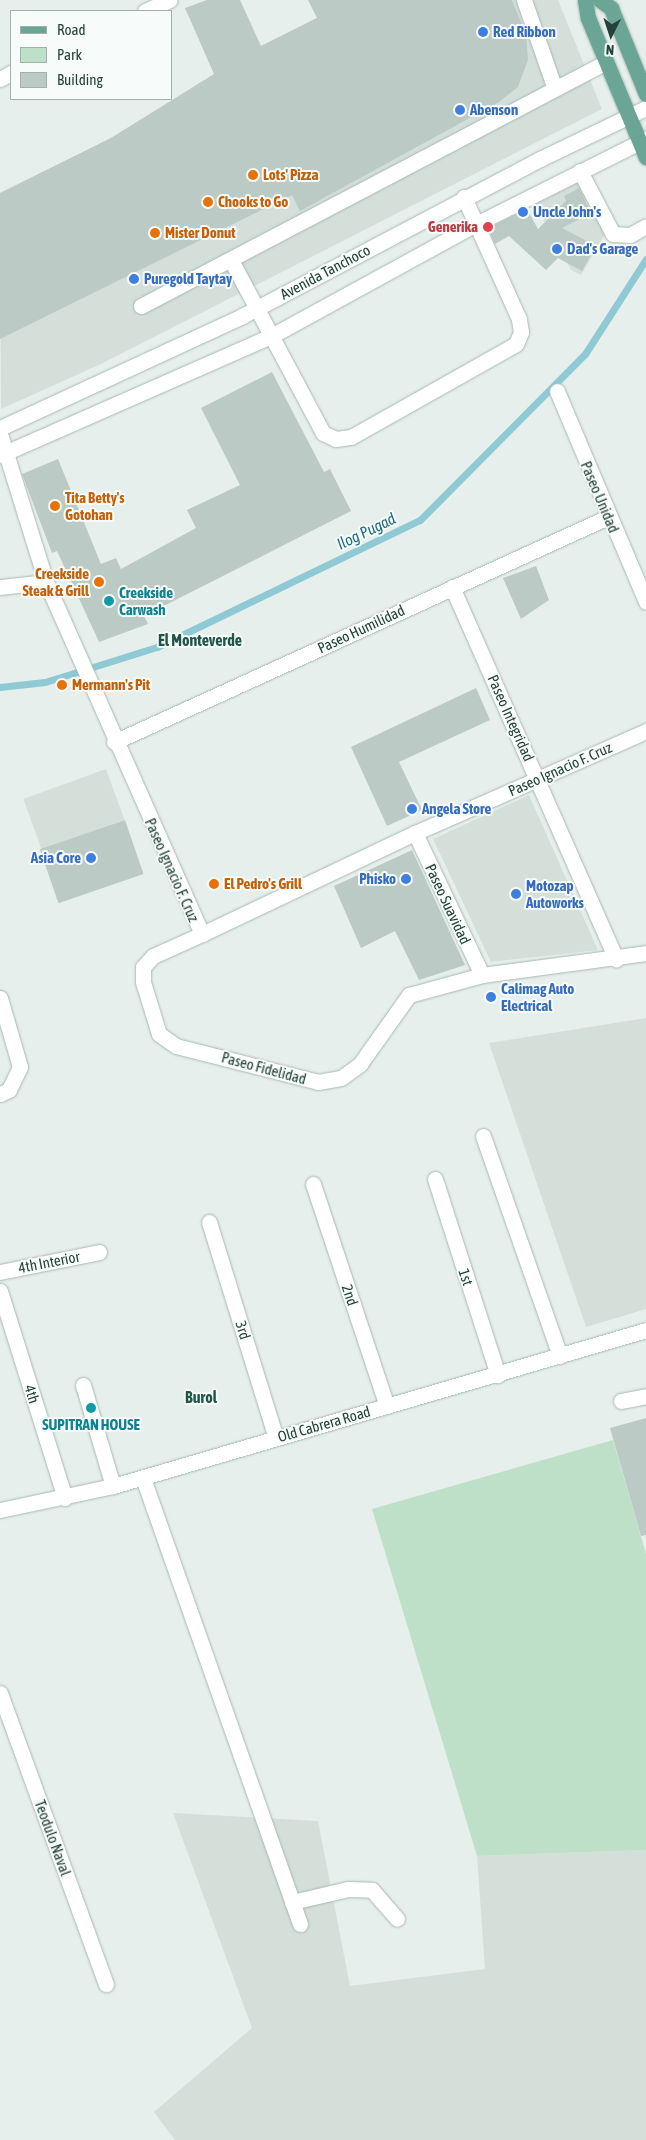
<!DOCTYPE html>
<html>
<head>
<meta charset="utf-8">
<style>
  body { margin:0 }
  #map { position:relative; width:646px; height:2140px; overflow:hidden; background:#e6efeb; font-family:"Asap Condensed",sans-serif }
  div>[style] { position:absolute }
  [style*='--x'] { left:calc(var(--x)*1px); top:calc(var(--y)*1px); width:calc(var(--w)*1px); rotate:calc(var(--a)*1deg) }
  .built>* { inset:0; background:#d4dfda; transform-origin:0 0 }
  .green>* { inset:0; background:#bfe0c8 }
  .stream>* { height:7px; margin:-3.5px; padding:0 3.5px; transform-origin:3.5px; border-radius:3.5px; background:#8ec9d4 }
  .building>* { inset:0; background:#bbcac4; transform-origin:0 0 }
  .roads { filter:drop-shadow(0 0 1px #a8b8b2) drop-shadow(0 0 1px #a8b8b2) }
  .minor>* { height:15px; margin:-7.5px; padding:0 7.5px; transform-origin:7.5px; border-radius:7.5px; background:#fff }
  .major>* { height:15px; margin:-7.5px; padding:0 7.5px; transform-origin:7.5px; border-radius:7.5px; background:#6aa596 }
  .dots>* { width:14px; height:14px; translate:-50% -50%; box-sizing:border-box; border:2px solid #f7fbf9; border-radius:50% }
  span { translate:-50% -50%; white-space:nowrap; text-align:center; line-height:1.15; -webkit-text-stroke:4px #f7fbf9; paint-order:stroke }
  .shop-label { font-size:15px; color:#366cbe; font-weight:700 }
  .left { translate:0 -50%; text-align:left }
  .right { translate:-100% -50%; text-align:right }
  .food-label { font-size:15px; color:#c56008; font-weight:700 }
  .health-label { font-size:15px; color:#be3a42; font-weight:700 }
  .street-label { font-size:15px; color:#24423a }
  .culture-label { font-size:15px; color:#0d838f; font-weight:700 }
  .water-label { font-size:16px; color:#1c6f80; font-style:italic }
  .neighbourhood-label { font-size:16px; color:#1f5548; font-weight:700 }
  .legend { position:absolute; left:10px; top:10px; width:162px; height:90px; box-sizing:border-box; background:#f7fbf9; border:1px solid #a3b1ad; margin:0; padding:6px 9px; list-style:none; font-size:15px; color:#24423a }
  .legend li { display:flex; align-items:center; gap:10px; height:25px }
  .legend b { width:25px; border:1px solid #a3b1ad }
  .north { position:absolute; left:586px; top:10px; width:50px; height:50px; -webkit-text-stroke:4px #f7fbf9; paint-order:stroke; rotate:184deg; font-size:14px; font-weight:700; line-height:20px; text-align:center; color:#24423a }
  .north::after { content:''; display:block; margin:auto; width:18px; height:22px; background:#24423a; clip-path:polygon(50% 0,100% 100%,50% 72%,0 100%) }
</style>
</head>
<body>
<div id="map">
  <div class="built">
    <i style="clip-path:polygon(352px 0,558px 0,602px 109px,101px 364px,1px 409px,0 193px,111px 138px,255px 49px)"></i>
    <i style="clip-path:polygon(588px 173px,611px 224px,581px 275px,571px 270px,533px 200px)"></i>
    <i style="left:106px;top:769px;width:54px;height:88px;rotate:70deg"></i>
    <i style="clip-path:polygon(529px 795px,598px 950px,491px 962px,433px 839px)"></i>
    <i style="clip-path:polygon(646px 1018px,646px 1309px,586px 1327px,489px 1043px)"></i>
    <i style="clip-path:polygon(173px 1813px,318px 1821px,350px 1986px,485px 1969px,477px 1856px,646px 1850px,646px 2140px,175px 2140px,154px 2112px,252px 2028px)"></i>
  </div>
  <div class="green">
    <i style="clip-path:polygon(613px 1440px,646px 1554px,646px 1850px,477px 1856px,372px 1509px)"></i>
  </div>
  <div class="stream">
    <i style="--x:0;--y:687;--w:45;--a:-6.3"></i>
    <i style="--x:45;--y:682;--w:117;--a:-17.4"></i>
    <i style="--x:157;--y:647;--w:292;--a:-25.8"></i>
    <i style="--x:420;--y:520;--w:234;--a:-45.2"></i>
    <i style="--x:585;--y:354;--w:113;--a:-57.3"></i>
  </div>
  <div class="building">
    <i style="clip-path:polygon(207px 0,240px 0,261px 46px,317px 18px,308px 0,512px 0,526px 34px,528px 60px,518px 87px,499px 102px,300px 211px,292px 195px,0 339px,0 193px,111px 138px,214px 74px,185px 8px)"></i>
    <i style="clip-path:polygon(579px 188px,591px 213px,562px 228px,596px 246px,582px 271px,558px 258px,546px 270px,509px 236px,495px 244px,488px 228px,527px 209px,538px 229px,566px 201px,564px 196px)"></i>
    <i style="clip-path:polygon(272px 372px,324px 472px,330px 469px,351px 511px,144px 616px,148px 624px,99px 642px,57px 551px,52px 553px,22px 474px,58px 459px,101px 564px,116px 558px,121px 569px,196px 528px,187px 510px,240px 485px,201px 408px)"></i>
    <i style="clip-path:polygon(536px 566px,549px 600px,521px 619px,503px 578px)"></i>
    <i style="clip-path:polygon(476px 688px,490px 720px,399px 762px,422px 810px,387px 826px,351px 747px)"></i>
    <i style="left:125px;top:820px;width:57px;height:90px;rotate:71deg"></i>
    <i style="clip-path:polygon(412px 850px,465px 965px,419px 980px,395px 931px,361px 948px,334px 886px)"></i>
    <i style="clip-path:polygon(646px 1418px,646px 1535px,641px 1536px,610px 1428px)"></i>
  </div>
  <div class="roads">
    <div class="minor">
      <i style="--x:524;--y:0;--w:91;--a:70.8"></i>
      <i style="--x:145;--y:11;--w:27;--a:-24"></i>
      <i style="--x:0;--y:79;--w:13;--a:-29"></i>
      <i style="--x:580;--y:171;--w:71;--a:62.4"></i>
      <i style="--x:613;--y:234;--w:17;--a:3"></i>
      <i style="--x:630;--y:235;--w:18;--a:-29"></i>
      <i style="--x:231;--y:260;--w:196;--a:62"></i>
      <i style="--x:323;--y:433;--w:14;--a:25"></i>
      <i style="--x:336;--y:439;--w:15;--a:-8"></i>
      <i style="--x:351;--y:437;--w:189;--a:-29.4"></i>
      <i style="--x:516;--y:344;--w:13;--a:-67"></i>
      <i style="--x:521;--y:332;--w:13;--a:-99"></i>
      <i style="--x:519;--y:319;--w:134;--a:-114.3"></i>
      <i style="--x:141;--y:306;--w:525;--a:-27.69"></i>
      <i style="--x:557;--y:391;--w:229;--a:67.1"></i>
      <i style="--x:0;--y:428;--w:267;--a:-24.8"></i>
      <i style="--x:242;--y:316;--w:337;--a:-27.8"></i>
      <i style="--x:540;--y:159;--w:118;--a:-25.7"></i>
      <i style="--x:0;--y:434;--w:155;--a:72.7"></i>
      <i style="--x:46;--y:582;--w:385;--a:66.1"></i>
      <i style="--x:202;--y:934;--w:236;--a:-25.4"></i>
      <i style="--x:415;--y:833;--w:253;--a:-23.8"></i>
      <i style="--x:0;--y:455;--w:298;--a:-23.7"></i>
      <i style="--x:273;--y:335;--w:231;--a:-28.7"></i>
      <i style="--x:476;--y:224;--w:190;--a:-26.6"></i>
      <i style="--x:0;--y:587;--w:46;--a:-6.2"></i>
      <i style="--x:452;--y:587;--w:407;--a:66.2"></i>
      <i style="--x:114;--y:742;--w:543;--a:-24.49"></i>
      <i style="--x:415;--y:833;--w:157;--a:64.7"></i>
      <i style="--x:202;--y:934;--w:54;--a:155.8"></i>
      <i style="--x:153;--y:956;--w:15;--a:132"></i>
      <i style="--x:143;--y:967;--w:15;--a:90"></i>
      <i style="--x:143;--y:982;--w:54;--a:72.9"></i>
      <i style="--x:159;--y:1034;--w:21;--a:35"></i>
      <i style="--x:176;--y:1046;--w:146;--a:14.2"></i>
      <i style="--x:318;--y:1082;--w:23;--a:-10"></i>
      <i style="--x:341;--y:1078;--w:24;--a:-36"></i>
      <i style="--x:360;--y:1064;--w:85;--a:-54.6"></i>
      <i style="--x:409;--y:995;--w:76;--a:-15.3"></i>
      <i style="--x:482;--y:975;--w:165;--a:-7.6"></i>
      <i style="--x:0;--y:998;--w:72;--a:73.8"></i>
      <i style="--x:20;--y:1067;--w:25;--a:116"></i>
      <i style="--x:9;--y:1090;--w:10;--a:156"></i>
      <i style="--x:483;--y:1136;--w:233;--a:70.7"></i>
      <i style="--x:435;--y:1179;--w:206;--a:72.2"></i>
      <i style="--x:313;--y:1184;--w:234;--a:71.6"></i>
      <i style="--x:209;--y:1222;--w:226;--a:72.8"></i>
      <i style="--x:0;--y:1272;--w:101;--a:-11.4"></i>
      <i style="--x:0;--y:1291;--w:217;--a:72.6"></i>
      <i style="--x:83;--y:1385;--w:105;--a:73.5"></i>
      <i style="--x:621;--y:1401;--w:25;--a:-11"></i>
      <i style="--x:143;--y:1478;--w:473;--a:70.6"></i>
      <i style="--x:0;--y:1510;--w:116;--a:-12"></i>
      <i style="--x:113;--y:1486;--w:555;--a:-16.31"></i>
      <i style="--x:0;--y:1693;--w:310;--a:70"></i>
      <i style="--x:292;--y:1902;--w:57;--a:-13.1"></i>
      <i style="--x:348;--y:1889;--w:24;--a:2"></i>
      <i style="--x:372;--y:1890;--w:38;--a:49"></i>
    </div>
    <div class="major">
      <i style="--x:585;--y:0;--w:18;--a:81"></i>
      <i style="--x:588;--y:18;--w:151;--a:67.4"></i>
      <i style="--x:600;--y:0;--w:14;--a:36"></i>
      <i style="--x:611;--y:8;--w:93;--a:67.9"></i>
    </div>
  </div>
  <div class="dots">
    <i style="left:483px;top:32px;background:#3f7fe0"></i>
    <i style="left:460px;top:110px;background:#3f7fe0"></i>
    <i style="left:253px;top:175px;background:#e8710a"></i>
    <i style="left:208px;top:202px;background:#e8710a"></i>
    <i style="left:523px;top:212px;background:#3f7fe0"></i>
    <i style="left:488px;top:227px;background:#e0444e"></i>
    <i style="left:155px;top:233px;background:#e8710a"></i>
    <i style="left:557px;top:249px;background:#3f7fe0"></i>
    <i style="left:134px;top:279px;background:#3f7fe0"></i>
    <i style="left:55px;top:506px;background:#e8710a"></i>
    <i style="left:99px;top:582px;background:#e8710a"></i>
    <i style="left:109px;top:601px;background:#0f9aa8"></i>
    <i style="left:62px;top:685px;background:#e8710a"></i>
    <i style="left:412px;top:809px;background:#3f7fe0"></i>
    <i style="left:91px;top:858px;background:#3f7fe0"></i>
    <i style="left:406px;top:879px;background:#3f7fe0"></i>
    <i style="left:214px;top:884px;background:#e8710a"></i>
    <i style="left:516px;top:894px;background:#3f7fe0"></i>
    <i style="left:491px;top:997px;background:#3f7fe0"></i>
    <i style="left:91px;top:1408px;background:#0f9aa8"></i>
  </div>
  <div class="shop-label">
    <span class="left" style="left:493px;top:32px">Red Ribbon</span>
    <span class="left" style="left:470px;top:110px">Abenson</span>
    <span class="left" style="left:533px;top:212px">Uncle John's</span>
    <span class="left" style="left:567px;top:249px">Dad's Garage</span>
    <span class="left" style="left:144px;top:279px">Puregold Taytay</span>
    <span class="left" style="left:422px;top:809px">Angela Store</span>
    <span class="right" style="left:81px;top:858px">Asia Core</span>
    <span class="right" style="left:396px;top:879px">Phisko</span>
    <span class="left" style="left:526px;top:894px">Motozap<br>Autoworks</span>
    <span class="left" style="left:501px;top:997px">Calimag Auto<br>Electrical</span>
  </div>
  <div class="food-label">
    <span class="left" style="left:263px;top:175px">Lots' Pizza</span>
    <span class="left" style="left:218px;top:202px">Chooks to Go</span>
    <span class="left" style="left:165px;top:233px">Mister Donut</span>
    <span class="left" style="left:65px;top:506px">Tita Betty's<br>Gotohan</span>
    <span class="right" style="left:89px;top:582px">Creekside<br>Steak &amp; Grill</span>
    <span class="left" style="left:72px;top:685px">Mermann's Pit</span>
    <span class="left" style="left:224px;top:884px">El Pedro's Grill</span>
  </div>
  <div class="health-label">
    <span class="right" style="left:478px;top:227px">Generika</span>
  </div>
  <div class="street-label">
    <span style="left:325px;top:272px;rotate:-28deg">Avenida Tanchoco</span>
    <span style="left:600px;top:497px;rotate:67deg">Paseo Unidad</span>
    <span style="left:361px;top:629px;rotate:-25deg">Paseo Humilidad</span>
    <span style="left:511px;top:718px;rotate:66deg">Paseo Integridad</span>
    <span style="left:560px;top:769px;rotate:-24deg">Paseo Ignacio F. Cruz</span>
    <span style="left:172px;top:870px;rotate:66deg">Paseo Ignacio F. Cruz</span>
    <span style="left:448px;top:904px;rotate:65deg">Paseo Suavidad</span>
    <span style="left:264px;top:1068px;rotate:15deg">Paseo Fidelidad</span>
    <span style="left:49px;top:1262px;rotate:-11deg">4th Interior</span>
    <span style="left:466px;top:1277px;rotate:72deg">1st</span>
    <span style="left:350px;top:1295px;rotate:72deg">2nd</span>
    <span style="left:243px;top:1330px;rotate:73deg">3rd</span>
    <span style="left:32px;top:1394px;rotate:73deg">4th</span>
    <span style="left:324px;top:1424px;rotate:-16deg">Old Cabrera Road</span>
    <span style="left:53px;top:1838px;rotate:70deg">Teodulo Naval</span>
  </div>
  <div class="culture-label">
    <span class="left" style="left:119px;top:601px">Creekside<br>Carwash</span>
    <span style="left:91px;top:1425px">SUPITRAN HOUSE</span>
  </div>
  <div class="water-label">
    <span style="left:366px;top:531px;rotate:-26deg">Ilog Pugad</span>
  </div>
  <div class="neighbourhood-label">
    <span style="left:200px;top:640px">El Monteverde</span>
    <span style="left:201px;top:1397px">Burol</span>
  </div>
  <ul class="legend">
  <li><b style="height:6px;background:#6aa596"></b>Road</li>
  <li><b style="height:14px;background:#bfe0c8"></b>Park</li>
  <li><b style="height:14px;background:#bbcac4"></b>Building</li>
  </ul>
  <div class="north">N</div>
</div>
</body>
</html>
